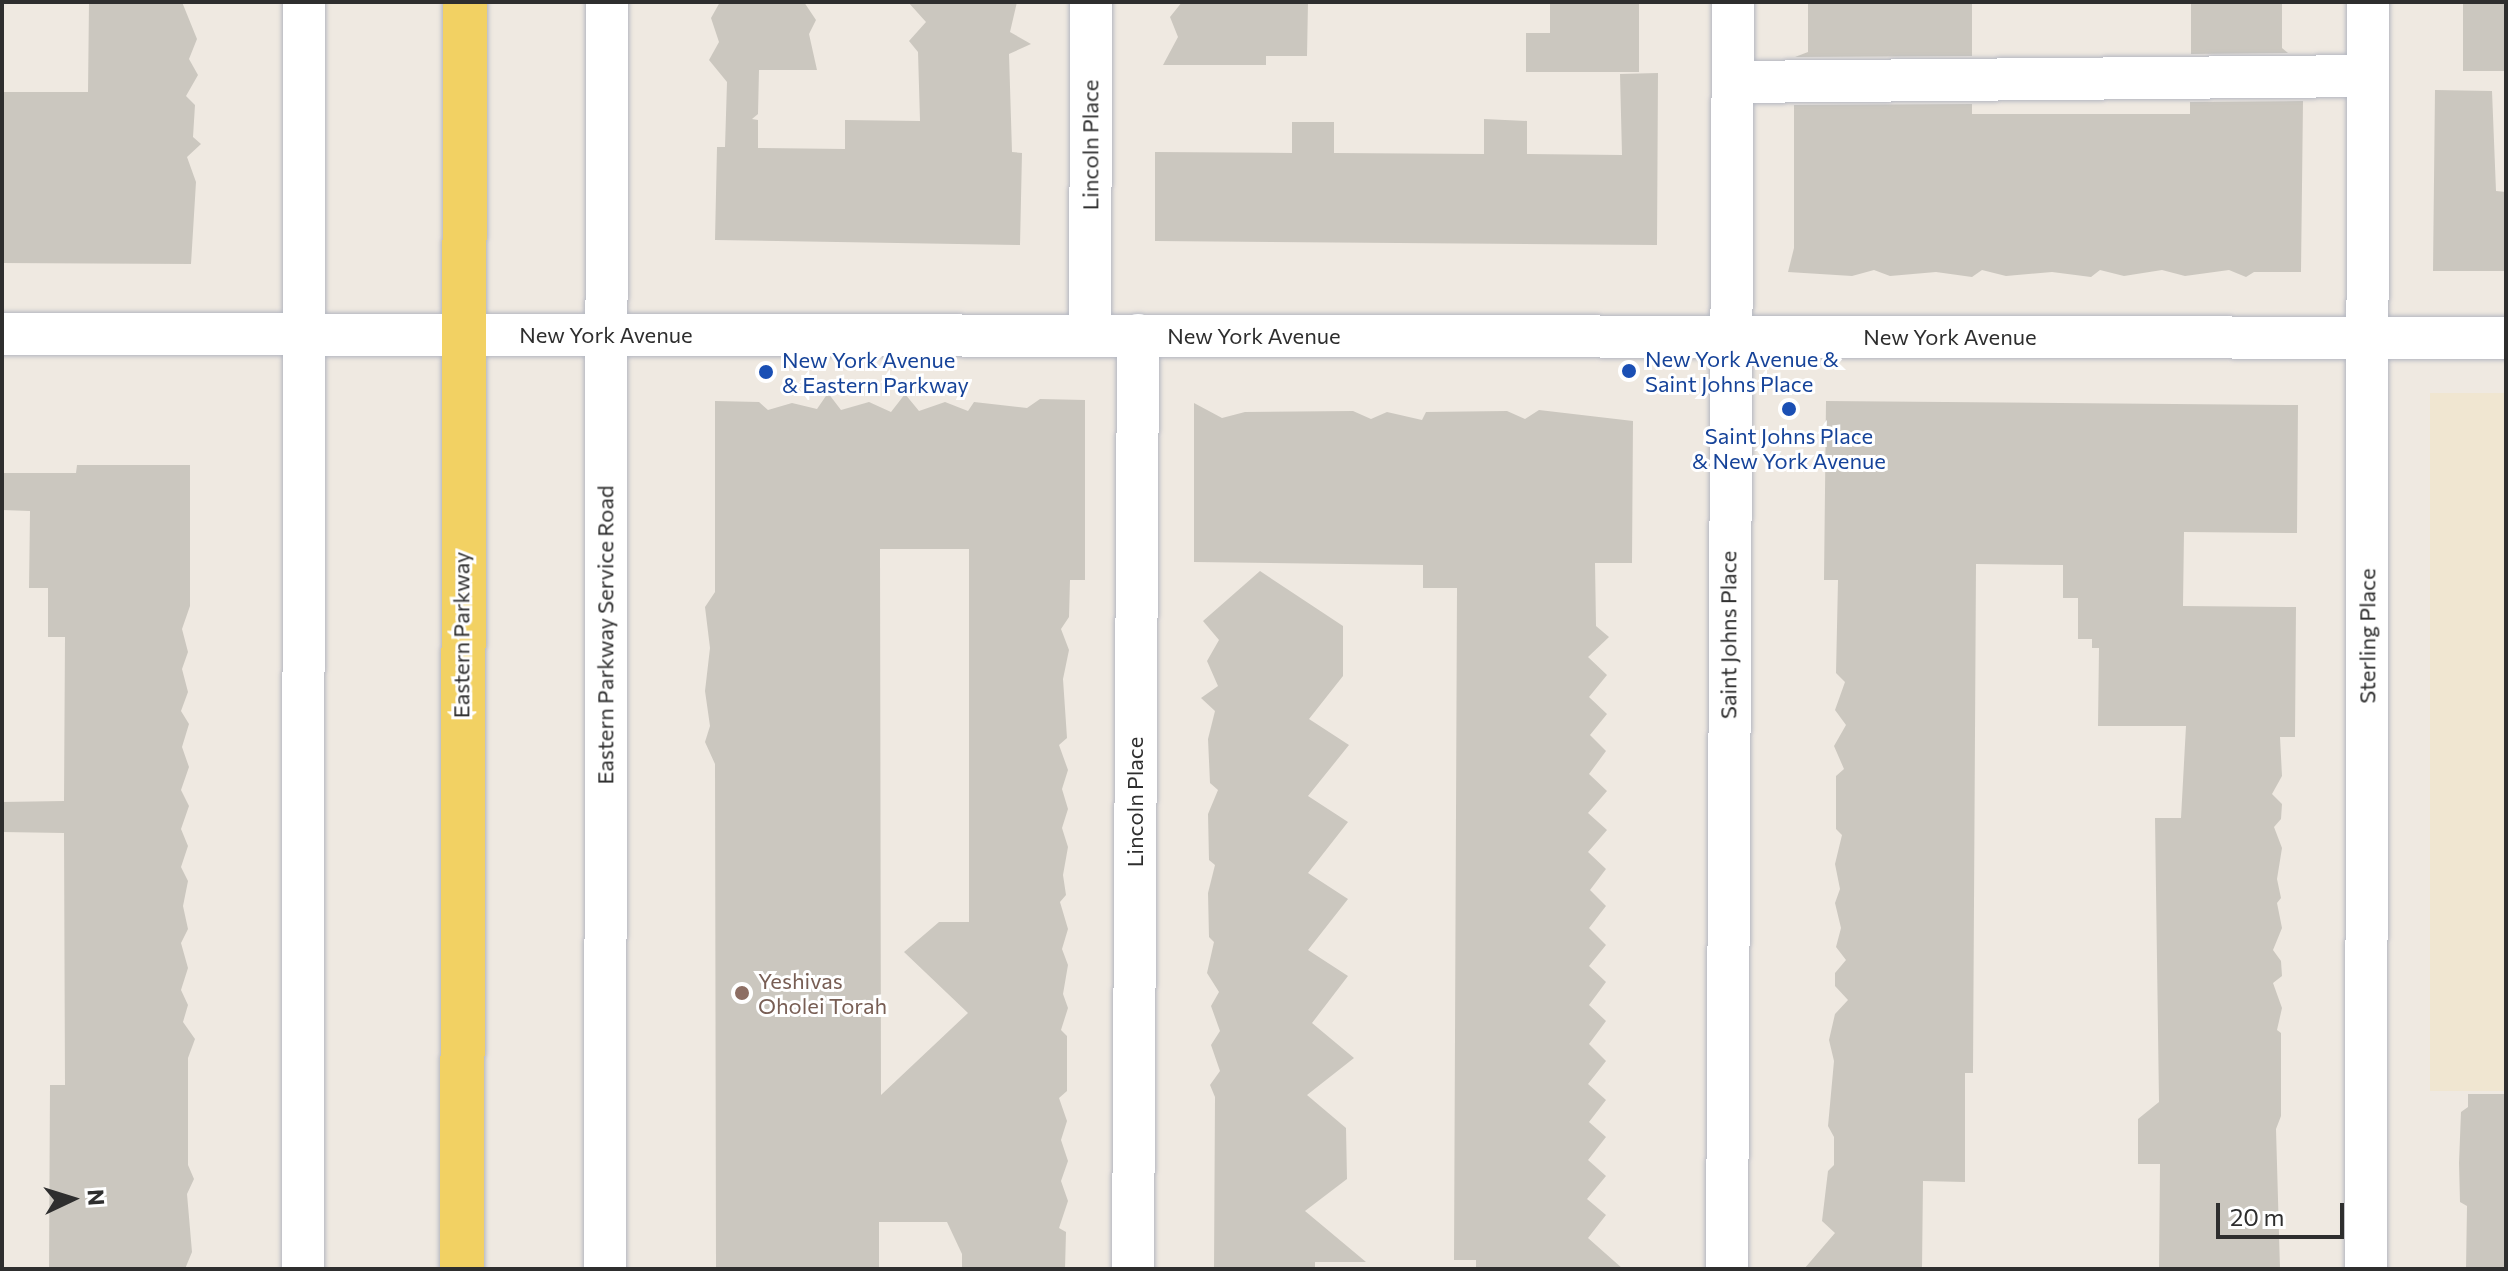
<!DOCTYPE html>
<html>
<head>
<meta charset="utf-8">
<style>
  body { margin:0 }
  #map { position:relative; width:2508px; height:1271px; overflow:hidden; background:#efe9e1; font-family:Commissioner,sans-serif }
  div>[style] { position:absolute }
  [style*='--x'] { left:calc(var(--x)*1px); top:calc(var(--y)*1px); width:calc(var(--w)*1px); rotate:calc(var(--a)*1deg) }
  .education>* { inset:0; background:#f0e6d1; transform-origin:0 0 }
  .building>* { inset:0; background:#cbc7bf; transform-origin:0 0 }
  .roads { filter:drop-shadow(0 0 2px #b4b7c1) drop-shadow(0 0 2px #b4b7c1) }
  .minor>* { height:42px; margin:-21px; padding:0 21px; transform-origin:21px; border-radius:21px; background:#fff }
  .major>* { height:44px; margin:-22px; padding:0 22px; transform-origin:22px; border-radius:22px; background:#f2d163 }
  .dots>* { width:22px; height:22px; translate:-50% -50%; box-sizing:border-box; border:4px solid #fff; border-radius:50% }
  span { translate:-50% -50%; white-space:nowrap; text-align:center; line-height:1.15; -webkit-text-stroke:6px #fff; paint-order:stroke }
  .street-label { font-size:22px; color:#2e2e2e }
  .transit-label { font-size:22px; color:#164399 }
  .left { translate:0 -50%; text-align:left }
  .education-label { font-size:22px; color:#785e54 }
  .frame { position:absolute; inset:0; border:4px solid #2e2e2e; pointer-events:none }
  .north { position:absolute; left:32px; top:1159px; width:80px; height:80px; -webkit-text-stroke:6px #fff; paint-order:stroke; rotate:86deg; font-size:22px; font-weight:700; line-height:32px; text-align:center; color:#2e2e2e }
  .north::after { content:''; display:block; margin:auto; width:28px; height:36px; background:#2e2e2e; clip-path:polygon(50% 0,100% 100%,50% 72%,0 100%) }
  .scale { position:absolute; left:2216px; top:1203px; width:128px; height:36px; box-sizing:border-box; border:4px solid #2e2e2e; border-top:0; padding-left:10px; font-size:24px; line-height:28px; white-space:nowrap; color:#2e2e2e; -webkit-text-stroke:6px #fff; paint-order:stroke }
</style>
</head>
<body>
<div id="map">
  <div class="education">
    <i style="left:2430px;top:393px;width:76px;height:698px"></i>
  </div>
  <div class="building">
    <i style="clip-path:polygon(89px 2px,182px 2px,197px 39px,189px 59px,198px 75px,186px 96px,195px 105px,193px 137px,201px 144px,187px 157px,196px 182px,191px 264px,2px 263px,2px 92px,88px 92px)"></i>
    <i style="clip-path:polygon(720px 2px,804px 2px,816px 20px,809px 34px,817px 70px,759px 70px,758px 114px,752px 119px,758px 120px,758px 148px,845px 149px,845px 120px,920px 121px,918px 52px,909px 41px,926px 22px,908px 2px,1017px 2px,1010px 32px,1031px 44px,1009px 54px,1012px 152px,1022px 153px,1020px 245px,715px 240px,717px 147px,725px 147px,727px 82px,709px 60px,719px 42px,711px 18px)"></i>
    <i style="clip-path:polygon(1182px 2px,1308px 2px,1307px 56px,1266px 56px,1266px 65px,1163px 65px,1178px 37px,1170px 17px)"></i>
    <i style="clip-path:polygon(1550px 2px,1639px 2px,1639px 72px,1526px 72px,1526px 33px,1550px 33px)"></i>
    <i style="clip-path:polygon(1808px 2px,1972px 2px,1972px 56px,1795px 57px,1808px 52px)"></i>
    <i style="clip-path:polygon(2191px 2px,2282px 2px,2282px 48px,2288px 53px,2191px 54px)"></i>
    <i style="left:2463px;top:2px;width:43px;height:69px"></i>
    <i style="clip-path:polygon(1658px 73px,1657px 245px,1155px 241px,1155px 152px,1292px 153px,1292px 122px,1334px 122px,1334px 153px,1484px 154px,1484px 119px,1527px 121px,1527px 154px,1622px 155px,1620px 74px)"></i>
    <i style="clip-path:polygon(2435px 90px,2492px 91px,2496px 191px,2506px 192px,2506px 271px,2433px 271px)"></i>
    <i style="clip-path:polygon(2303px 101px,2301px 272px,2254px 272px,2246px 277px,2229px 270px,2185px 276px,2162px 270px,2124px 276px,2100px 270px,2091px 277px,2052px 272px,2006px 276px,1982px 270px,1972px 277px,1936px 272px,1890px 276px,1874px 270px,1852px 276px,1788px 272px,1794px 248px,1794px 105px,1972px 104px,1972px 114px,2190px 114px,2190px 102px)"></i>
    <i style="clip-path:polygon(evenodd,828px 393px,841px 410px,869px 402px,891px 412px,905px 394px,919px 411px,945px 402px,968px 411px,974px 402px,1027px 408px,1040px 399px,1085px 400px,1085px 580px,1070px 580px,1069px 617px,1061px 629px,1069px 650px,1063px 679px,1067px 738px,1059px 745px,1068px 770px,1062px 789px,1068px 809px,1062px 828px,1068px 847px,1063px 875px,1066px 895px,1060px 902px,1068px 929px,1062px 949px,1068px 965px,1063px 994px,1068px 1008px,1061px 1030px,1067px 1036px,1067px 1091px,1059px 1098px,1067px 1121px,1061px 1140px,1068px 1161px,1061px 1181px,1068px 1201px,1059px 1228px,1066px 1232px,1065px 1269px,962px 1269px,962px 1254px,947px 1222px,879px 1222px,879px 1269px,716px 1269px,715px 764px,705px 742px,710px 726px,705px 691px,710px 648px,705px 607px,715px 592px,715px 401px,759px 402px,768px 410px,792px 403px,817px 409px,828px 393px,880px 549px,969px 549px,969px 922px,939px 922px,904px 952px,968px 1013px,881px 1095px,880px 549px)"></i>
    <i style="clip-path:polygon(1826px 401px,2298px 405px,2297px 533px,2184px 532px,2183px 606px,2296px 607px,2295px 737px,2280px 737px,2282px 776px,2272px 794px,2282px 804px,2281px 819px,2274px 827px,2282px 848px,2277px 879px,2281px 898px,2277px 903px,2282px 928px,2273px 950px,2281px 961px,2282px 976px,2273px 983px,2282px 1008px,2277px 1030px,2281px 1033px,2281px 1116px,2276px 1129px,2280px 1269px,2159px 1269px,2160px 1164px,2138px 1164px,2138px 1119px,2159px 1102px,2155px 818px,2181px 818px,2186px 726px,2098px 726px,2099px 648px,2092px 648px,2092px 639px,2078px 639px,2078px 598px,2063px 598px,2063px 565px,1976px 564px,1973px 1073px,1965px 1073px,1965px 1182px,1923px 1181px,1922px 1269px,1804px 1269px,1835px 1233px,1822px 1221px,1828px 1171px,1834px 1165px,1834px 1137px,1828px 1126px,1834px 1061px,1829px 1040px,1835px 1014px,1848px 1000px,1835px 986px,1835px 973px,1846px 960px,1836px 947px,1841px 928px,1835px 903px,1840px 889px,1835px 864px,1842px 835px,1836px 829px,1836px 776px,1844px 769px,1834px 746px,1846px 725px,1835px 710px,1845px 682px,1836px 673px,1838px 580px,1824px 580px)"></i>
    <i style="clip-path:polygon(1194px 403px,1222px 418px,1245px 412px,1353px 411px,1371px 419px,1387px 412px,1422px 420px,1426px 412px,1507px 411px,1525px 419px,1539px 410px,1633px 421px,1632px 563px,1595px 563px,1596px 626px,1609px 637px,1588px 657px,1607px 675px,1589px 697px,1607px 714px,1590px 735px,1606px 751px,1589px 774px,1607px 791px,1588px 813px,1607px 830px,1588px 852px,1606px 869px,1590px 890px,1606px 906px,1589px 928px,1606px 945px,1589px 966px,1606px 982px,1589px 1005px,1606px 1021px,1589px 1044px,1606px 1061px,1588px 1084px,1606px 1100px,1589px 1122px,1606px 1137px,1588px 1160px,1606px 1176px,1587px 1199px,1606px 1215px,1588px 1238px,1623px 1269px,1476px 1269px,1476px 1260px,1454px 1260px,1457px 588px,1423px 588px,1423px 565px,1194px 562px)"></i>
    <i style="clip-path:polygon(77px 465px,190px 465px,190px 606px,182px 629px,188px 652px,182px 669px,188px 692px,181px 711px,189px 724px,182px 747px,189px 767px,181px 790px,189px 806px,181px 829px,188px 846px,181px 867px,188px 881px,183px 906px,188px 929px,181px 943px,188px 968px,181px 990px,188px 1005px,183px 1022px,195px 1039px,188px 1058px,188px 1165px,194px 1179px,187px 1194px,192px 1252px,185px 1269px,49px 1269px,50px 1085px,65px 1085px,64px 833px,2px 832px,2px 802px,64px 801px,65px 637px,48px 637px,48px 588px,29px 588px,30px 511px,2px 510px,2px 473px,76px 473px)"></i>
    <i style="clip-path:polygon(1260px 571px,1343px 626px,1343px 676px,1309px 719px,1349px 745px,1308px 796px,1348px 822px,1308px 873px,1348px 899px,1308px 950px,1348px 976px,1312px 1023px,1354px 1058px,1307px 1095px,1346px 1128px,1347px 1179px,1305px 1211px,1366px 1262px,1315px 1262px,1315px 1269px,1214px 1269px,1215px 1097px,1210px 1085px,1220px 1071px,1211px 1045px,1220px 1031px,1211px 1006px,1219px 992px,1207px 973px,1214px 942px,1209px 937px,1208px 893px,1215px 865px,1209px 860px,1208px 814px,1218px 790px,1210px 783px,1208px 739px,1215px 711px,1201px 698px,1218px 686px,1207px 661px,1219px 640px,1203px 621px)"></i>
    <i style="clip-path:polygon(2468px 1094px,2506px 1094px,2506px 1269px,2466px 1269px,2467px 1206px,2460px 1202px,2459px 1163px,2461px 1112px,2468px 1107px)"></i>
  </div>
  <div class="roads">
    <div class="minor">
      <i style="--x:1733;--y:82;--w:635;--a:-0.54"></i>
      <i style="--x:2;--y:334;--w:2504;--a:0.09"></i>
      <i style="--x:1090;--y:336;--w:334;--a:-89.8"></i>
      <i style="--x:303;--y:1269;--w:1267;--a:-89.95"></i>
      <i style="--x:605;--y:1269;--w:1267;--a:-89.91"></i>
      <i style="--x:1133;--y:1269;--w:934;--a:-89.69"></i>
      <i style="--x:1727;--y:1269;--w:1267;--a:-89.73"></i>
      <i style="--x:2366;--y:1269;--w:1267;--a:-89.91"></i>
    </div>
    <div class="major">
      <i style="--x:462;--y:1269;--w:1267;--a:-89.86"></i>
    </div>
  </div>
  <div class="dots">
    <i style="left:1629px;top:371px;background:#1a4fb4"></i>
    <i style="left:766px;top:372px;background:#1a4fb4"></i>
    <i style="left:1789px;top:409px;background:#1a4fb4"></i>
    <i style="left:742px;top:993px;background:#8d6e63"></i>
  </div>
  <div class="street-label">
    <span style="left:1090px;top:145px;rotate:-90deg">Lincoln Place</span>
    <span style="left:606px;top:335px">New York Avenue</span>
    <span style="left:1254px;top:336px">New York Avenue</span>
    <span style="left:1950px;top:337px">New York Avenue</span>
    <span style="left:461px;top:635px;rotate:-90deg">Eastern Parkway</span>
    <span style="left:605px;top:635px;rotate:-90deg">Eastern Parkway Service Road</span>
    <span style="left:1728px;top:635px;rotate:-90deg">Saint Johns Place</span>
    <span style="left:2367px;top:636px;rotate:-90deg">Sterling Place</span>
    <span style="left:1135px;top:802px;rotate:-90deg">Lincoln Place</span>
  </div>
  <div class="transit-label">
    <span class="left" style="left:1645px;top:371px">New York Avenue &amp;<br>Saint Johns Place</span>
    <span class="left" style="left:782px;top:372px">New York Avenue<br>&amp; Eastern Parkway</span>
    <span style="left:1789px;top:448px">Saint Johns Place<br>&amp; New York Avenue</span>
  </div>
  <div class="education-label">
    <span class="left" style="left:758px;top:993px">Yeshivas<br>Oholei Torah</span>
  </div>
  <div class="frame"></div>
  <div class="north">N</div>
  <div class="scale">20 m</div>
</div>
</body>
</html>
